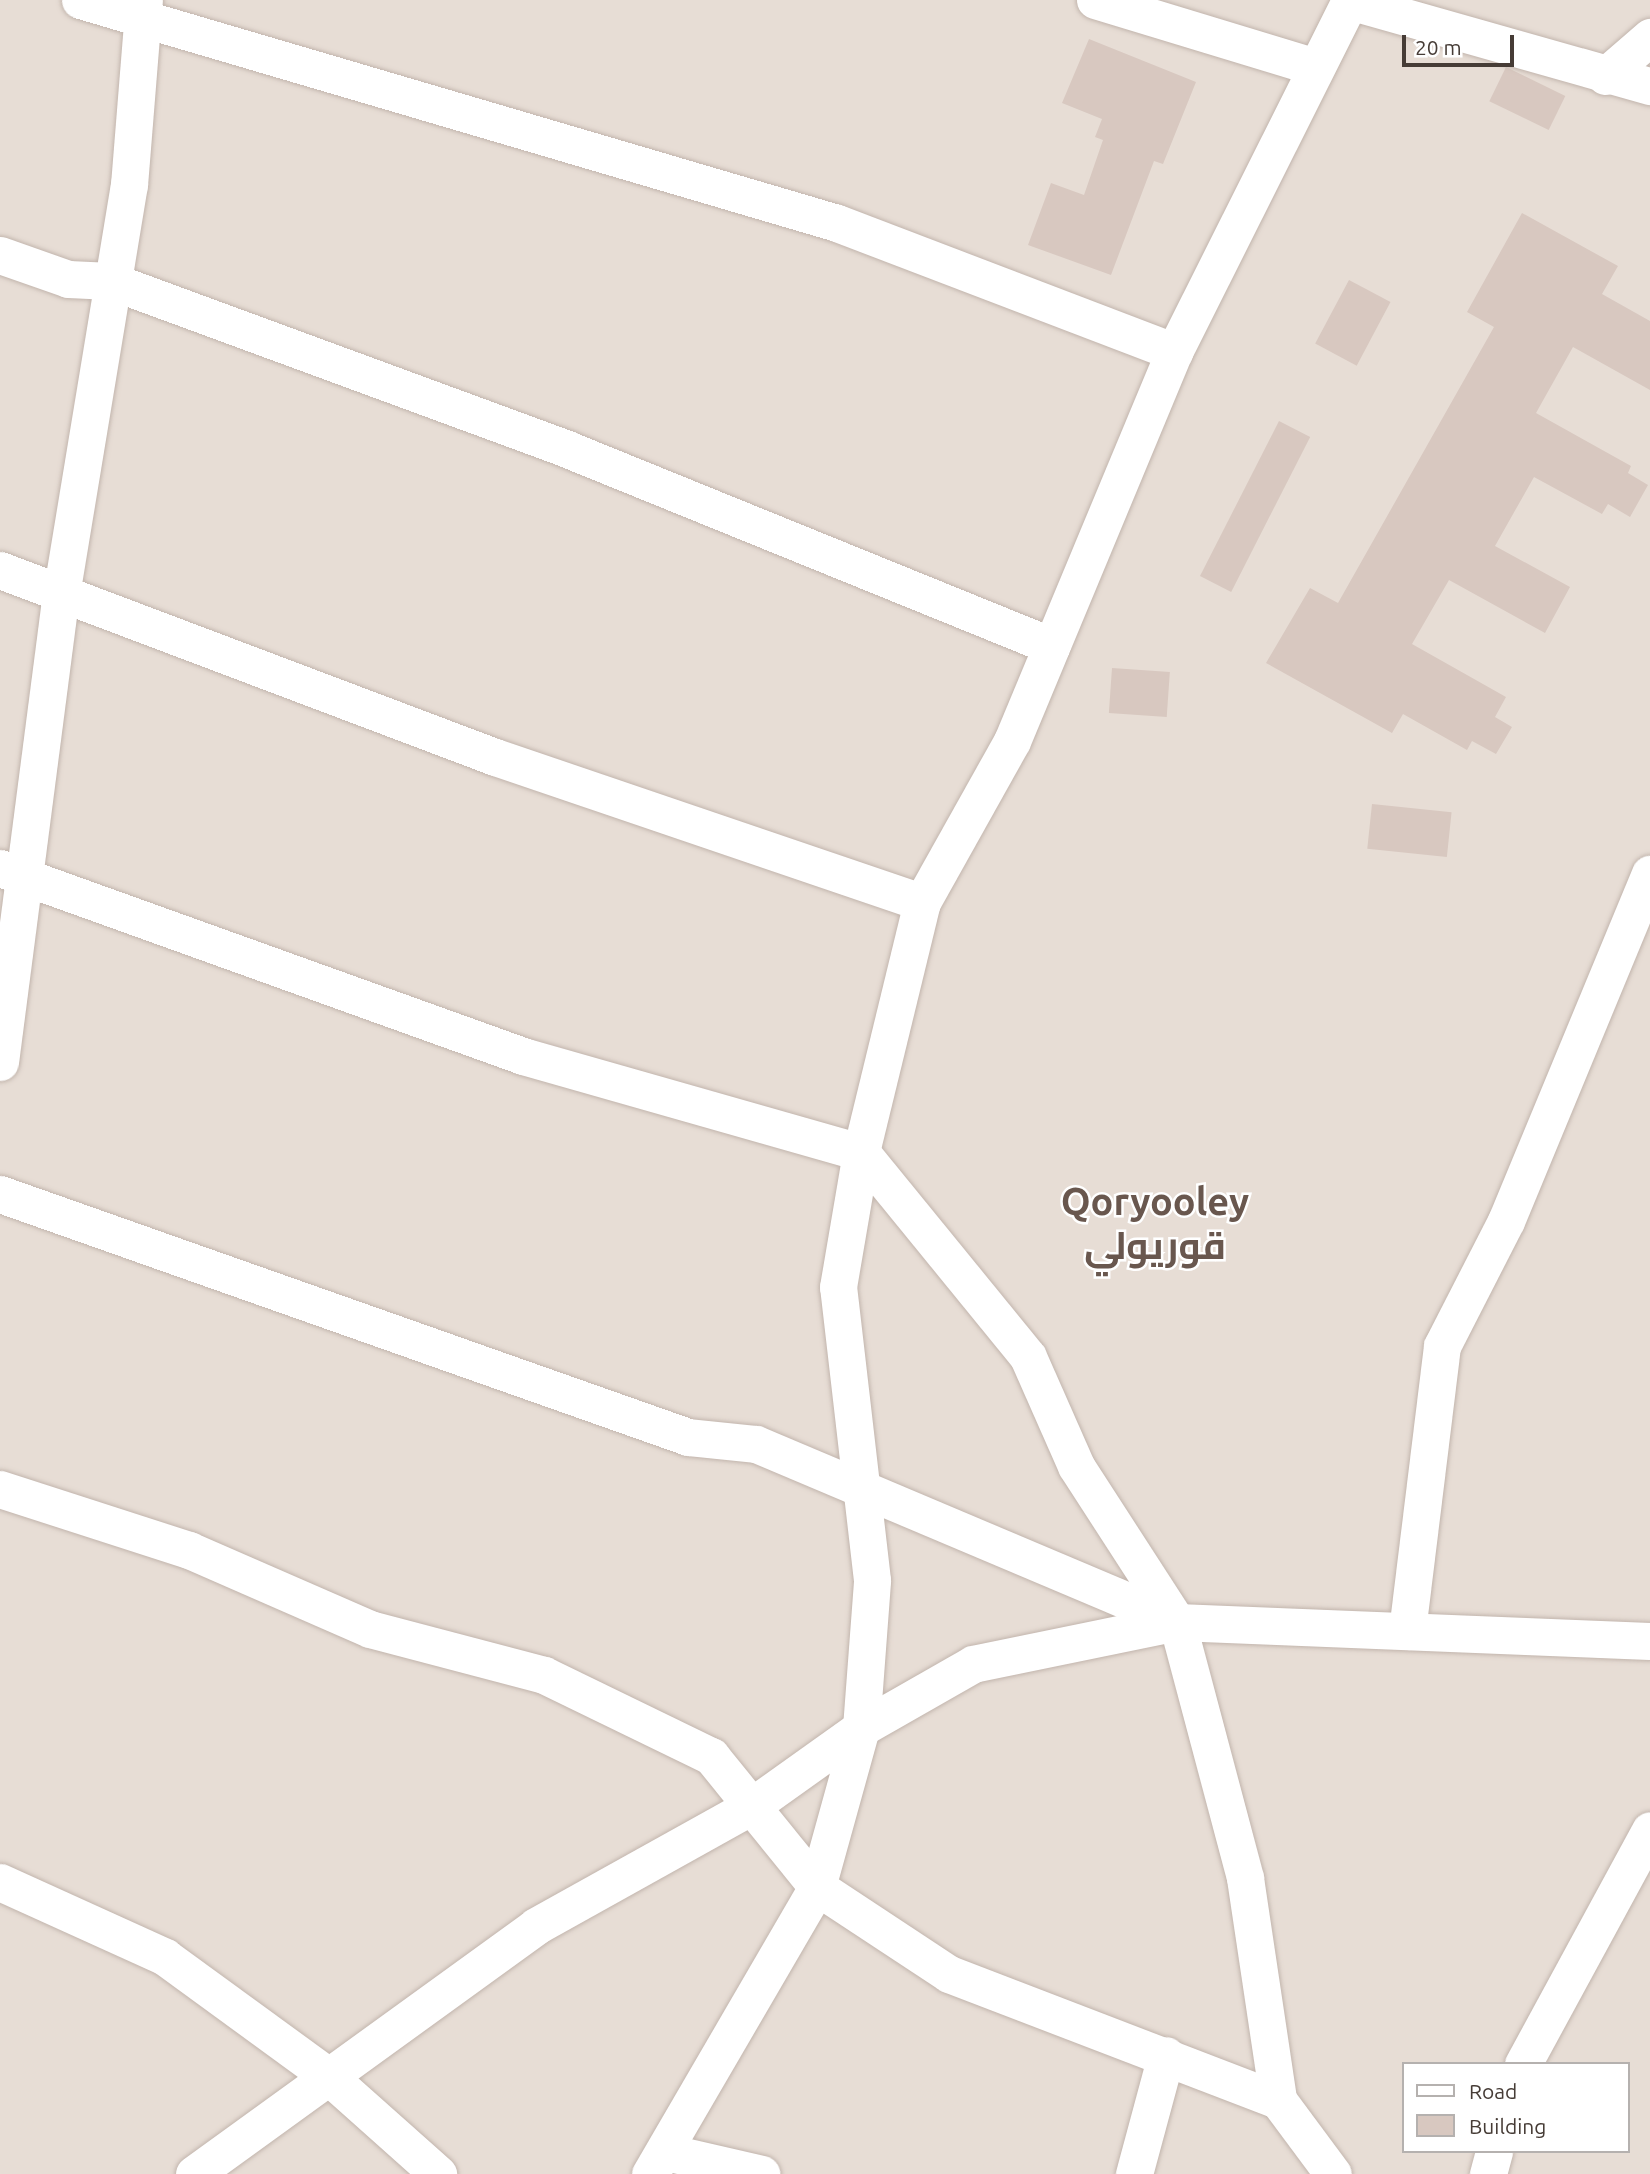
<!DOCTYPE html>
<html>
<head>
<meta charset="utf-8">
<style>
  body { margin:0 }
  #map { position:relative; width:1650px; height:2174px; overflow:hidden; background:#f3ece7; font-family:Ubuntu,Cairo,sans-serif }
  div>[style] { position:absolute }
  [style*='--x'] { left:calc(var(--x)*1px); top:calc(var(--y)*1px); width:calc(var(--w)*1px); rotate:calc(var(--a)*1deg) }
  .residential>* { inset:0; background:#e7ddd5 }
  .building>* { inset:0; background:#d8c8c0; transform-origin:0 0 }
  .roads { filter:drop-shadow(0 0 2px #c2b5ad) drop-shadow(0 0 2px #c2b5ad) }
  .minor>* { height:37px; margin:-18.5px; padding:0 18.5px; transform-origin:18.5px; border-radius:18.5px; background:#fff }
  span { translate:-50% -50%; white-space:nowrap; text-align:center; line-height:1.15; -webkit-text-stroke:5px #fff; paint-order:stroke }
  .town-label { font-size:38px; color:#69574e; font-weight:700 }
  .legend { position:absolute; left:1402px; top:2062px; width:228px; height:91px; box-sizing:border-box; background:#fff; border:2px solid #b5b1af; margin:0; padding:9px 12px; list-style:none; font-size:21px; color:#463c36 }
  .legend li { display:flex; align-items:center; gap:14px; height:35px }
  .legend b { width:35px; border:2px solid #b5b1af }
  .scale { position:absolute; left:1402px; top:35px; width:112px; height:32px; box-sizing:border-box; border:4px solid #463c36; border-top:0; padding-left:9px; font-size:21px; line-height:24px; white-space:nowrap; color:#463c36; -webkit-text-stroke:5px #fff; paint-order:stroke }
</style>
</head>
<body>
<div id="map">
  <div class="residential">
    <i style="clip-path:polygon(evenodd,0 0,1650px 0,1650px 2174px,0 2174px,0 0,1403px 2064px,1627px 2064px,1627px 2151px,1403px 2151px,1403px 2064px)"></i>
  </div>
  <div class="building">
    <i style="clip-path:polygon(1089px 39px,1196px 82px,1163px 164px,1154px 161px,1111px 275px,1028px 245px,1051px 183px,1084px 195px,1103px 140px,1095px 137px,1102px 119px,1062px 103px)"></i>
    <i style="left:1506px;top:67px;width:66px;height:38px;rotate:26deg"></i>
    <i style="clip-path:polygon(1522px 213px,1618px 266px,1602px 294px,1650px 321px,1650px 390px,1573px 347px,1536px 413px,1631px 466px,1628px 473px,1648px 485px,1630px 517px,1608px 504px,1602px 514px,1534px 477px,1495px 546px,1570px 587px,1545px 633px,1449px 580px,1412px 644px,1506px 697px,1495px 717px,1512px 727px,1496px 754px,1472px 741px,1467px 750px,1403px 714px,1392px 733px,1266px 663px,1310px 588px,1338px 603px,1494px 327px,1467px 312px)"></i>
    <i style="left:1349px;top:280px;width:47px;height:72px;rotate:28deg"></i>
    <i style="left:1279px;top:421px;width:35px;height:174px;rotate:27deg"></i>
    <i style="left:1112px;top:668px;width:58px;height:45px;rotate:4deg"></i>
    <i style="left:1372px;top:804px;width:80px;height:45px;rotate:6deg"></i>
  </div>
  <div class="roads">
    <div class="minor">
      <i style="--x:80;--y:0;--w:789;--a:16.41"></i>
      <i style="--x:837;--y:223;--w:361;--a:20.9"></i>
      <i style="--x:1095;--y:0;--w:227;--a:16.9"></i>
      <i style="--x:1349;--y:1;--w:313;--a:15.8"></i>
      <i style="--x:1605;--y:76;--w:60;--a:-40.9"></i>
      <i style="--x:0;--y:255;--w:72;--a:19.4"></i>
      <i style="--x:68;--y:279;--w:43;--a:2.7"></i>
      <i style="--x:111;--y:281;--w:486;--a:20.2"></i>
      <i style="--x:567;--y:449;--w:523;--a:22.11"></i>
      <i style="--x:0;--y:570;--w:529;--a:20.7"></i>
      <i style="--x:495;--y:757;--w:451;--a:18.8"></i>
      <i style="--x:0;--y:868;--w:556;--a:19.77"></i>
      <i style="--x:523;--y:1056;--w:351;--a:15.9"></i>
      <i style="--x:861;--y:1152;--w:264;--a:50.8"></i>
      <i style="--x:1028;--y:1357;--w:119;--a:66.2"></i>
      <i style="--x:1076;--y:1466;--w:186;--a:57.1"></i>
      <i style="--x:1177;--y:1622;--w:265;--a:75.1"></i>
      <i style="--x:1245;--y:1878;--w:224;--a:81.5"></i>
      <i style="--x:1278;--y:2100;--w:92;--a:53.4"></i>
      <i style="--x:0;--y:1062;--w:471;--a:-82.6"></i>
      <i style="--x:61;--y:595;--w:416;--a:-80.6"></i>
      <i style="--x:129;--y:185;--w:186;--a:-85.4"></i>
      <i style="--x:0;--y:1194;--w:730;--a:19.45"></i>
      <i style="--x:688;--y:1437;--w:68;--a:5.9"></i>
      <i style="--x:756;--y:1444;--w:457;--a:22.9"></i>
      <i style="--x:0;--y:1489;--w:199;--a:17.9"></i>
      <i style="--x:189;--y:1550;--w:197;--a:23.6"></i>
      <i style="--x:370;--y:1629;--w:180;--a:14.8"></i>
      <i style="--x:544;--y:1675;--w:186;--a:25.9"></i>
      <i style="--x:711;--y:1756;--w:169;--a:51"></i>
      <i style="--x:817;--y:1887;--w:158;--a:33.4"></i>
      <i style="--x:949;--y:1974;--w:352;--a:21"></i>
      <i style="--x:1407;--y:1631;--w:287;--a:-83"></i>
      <i style="--x:1442;--y:1346;--w:140;--a:-62.9"></i>
      <i style="--x:1506;--y:1221;--w:376;--a:-67.5"></i>
      <i style="--x:0;--y:1882;--w:181;--a:24.4"></i>
      <i style="--x:165;--y:1957;--w:200;--a:36.1"></i>
      <i style="--x:327;--y:2075;--w:149;--a:41.7"></i>
      <i style="--x:1523;--y:2064;--w:266;--a:-61.5"></i>
      <i style="--x:666;--y:2152;--w:98;--a:12.9"></i>
      <i style="--x:194;--y:2174;--w:422;--a:-35.9"></i>
      <i style="--x:536;--y:1926;--w:248;--a:-29.1"></i>
      <i style="--x:753;--y:1805;--w:133;--a:-35.5"></i>
      <i style="--x:861;--y:1728;--w:129;--a:-29.7"></i>
      <i style="--x:973;--y:1664;--w:208;--a:-11.6"></i>
      <i style="--x:1177;--y:1622;--w:473;--a:2.3"></i>
      <i style="--x:650;--y:2174;--w:332;--a:-59.8"></i>
      <i style="--x:817;--y:1887;--w:165;--a:-74.5"></i>
      <i style="--x:861;--y:1728;--w:148;--a:-85.7"></i>
      <i style="--x:872;--y:1580;--w:295;--a:-96.6"></i>
      <i style="--x:838;--y:1287;--w:137;--a:-80.3"></i>
      <i style="--x:861;--y:1152;--w:257;--a:-76.3"></i>
      <i style="--x:922;--y:902;--w:184;--a:-60.8"></i>
      <i style="--x:1012;--y:741;--w:421;--a:-67.4"></i>
      <i style="--x:1174;--y:352;--w:394;--a:-63.4"></i>
      <i style="--x:1134;--y:2174;--w:123;--a:-74.9"></i>
      <i style="--x:1488;--y:2174;--w:24;--a:-75"></i>
    </div>
  </div>
  <div class="town-label">
    <span style="left:1155px;top:1224px">Qoryooley<br>قوريولي</span>
  </div>
  <ul class="legend">
  <li><b style="height:9px;background:#fff"></b>Road</li>
  <li><b style="height:19px;background:#d8c8c0"></b>Building</li>
  </ul>
  <div class="scale">20 m</div>
</div>
</body>
</html>
